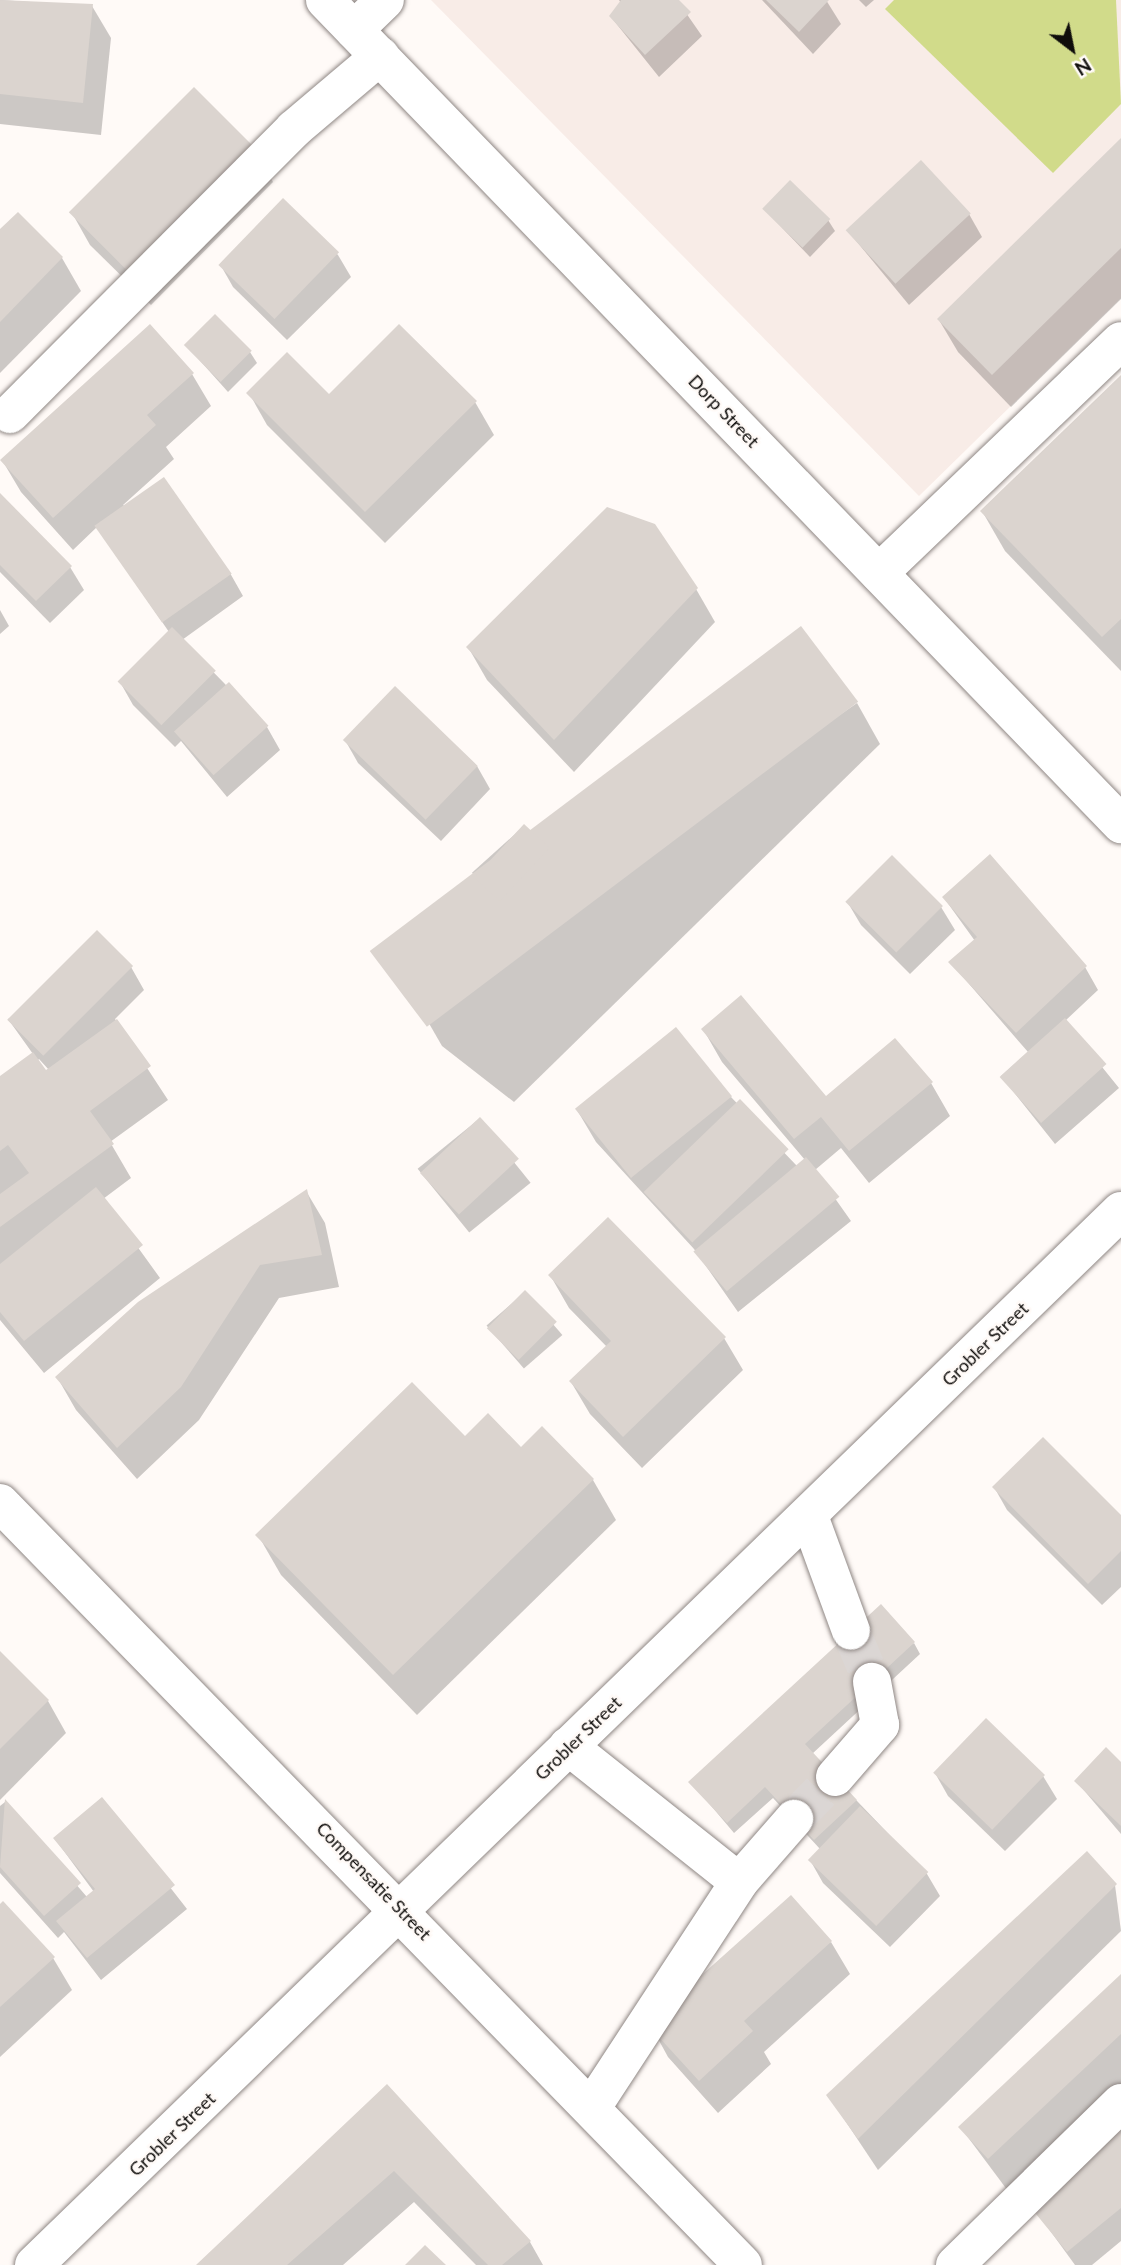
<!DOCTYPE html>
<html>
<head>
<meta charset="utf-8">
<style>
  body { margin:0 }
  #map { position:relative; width:1121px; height:2265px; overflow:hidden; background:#fffaf7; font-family:Lato,sans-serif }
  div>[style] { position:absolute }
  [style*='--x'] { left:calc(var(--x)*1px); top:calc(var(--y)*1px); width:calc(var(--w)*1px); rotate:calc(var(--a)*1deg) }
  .built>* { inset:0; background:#f8ece7 }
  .green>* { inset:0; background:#d1db8a }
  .shadow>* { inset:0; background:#0003; transform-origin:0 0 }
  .building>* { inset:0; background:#dbd4cf; transform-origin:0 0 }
  .minor-tunnel>* { height:38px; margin-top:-19px; transform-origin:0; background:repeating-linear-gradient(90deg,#dbd6d4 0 38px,transparent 0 57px) }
  .roads { filter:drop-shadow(0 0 2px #8f8784) drop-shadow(0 0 2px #8f8784) }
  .minor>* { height:38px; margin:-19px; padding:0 19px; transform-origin:19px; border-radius:19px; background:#fff }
  .major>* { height:38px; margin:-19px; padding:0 19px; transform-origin:19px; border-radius:19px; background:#fff }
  span { translate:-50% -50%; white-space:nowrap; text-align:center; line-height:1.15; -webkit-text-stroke:5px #fffaf7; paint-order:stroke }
  .street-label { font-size:18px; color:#0f0d0b }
  .north { position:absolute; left:1037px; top:14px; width:70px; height:70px; -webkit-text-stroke:5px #fffaf7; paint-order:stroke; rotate:148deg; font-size:19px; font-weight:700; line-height:28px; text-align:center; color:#0f0d0b }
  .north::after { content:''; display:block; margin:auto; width:24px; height:32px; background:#0f0d0b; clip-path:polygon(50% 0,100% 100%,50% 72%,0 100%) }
</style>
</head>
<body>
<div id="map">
  <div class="built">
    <i style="clip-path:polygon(431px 0,1121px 0,1121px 298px,919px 496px)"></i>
  </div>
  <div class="green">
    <i style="clip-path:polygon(894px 0,1116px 0,1121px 104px,1053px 173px,885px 9px)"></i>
  </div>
  <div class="shadow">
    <i style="clip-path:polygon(0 0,92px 6px,111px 38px,101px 135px,0 124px)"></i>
    <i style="clip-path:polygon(619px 0,677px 0,702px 36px,659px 77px,611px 17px,623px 6px)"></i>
    <i style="clip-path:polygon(762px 0,826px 0,841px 24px,813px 54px)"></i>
    <i style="clip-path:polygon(859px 0,874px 0,866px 7px)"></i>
    <i style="clip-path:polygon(1121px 141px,1121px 299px,1011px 407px,958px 352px,939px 320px)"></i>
    <i style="clip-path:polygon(254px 149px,273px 182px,151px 305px,90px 245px,72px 213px)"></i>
    <i style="clip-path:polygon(283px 201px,338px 255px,351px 277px,287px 340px,233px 287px,220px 264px)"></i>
    <i style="clip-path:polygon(764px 209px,828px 220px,835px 231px,810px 257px)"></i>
    <i style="clip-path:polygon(969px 214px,982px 237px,909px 305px,848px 231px)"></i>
    <i style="clip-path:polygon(0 232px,62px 258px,81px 291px,0 373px)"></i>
    <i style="clip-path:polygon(186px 345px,250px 352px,257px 363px,228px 392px)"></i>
    <i style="clip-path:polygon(192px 374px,211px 406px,166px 447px,174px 459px,123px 505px,230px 573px,243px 596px,182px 640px,267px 727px,280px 750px,227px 797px,181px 741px,175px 747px,133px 705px,120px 682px,169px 632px,97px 527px,73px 550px,21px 492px,2px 460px)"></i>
    <i style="clip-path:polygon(1121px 377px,1121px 671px,1005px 551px,982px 511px)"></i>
    <i style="clip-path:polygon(249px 393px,475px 402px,494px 435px,385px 543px,267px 425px)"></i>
    <i style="clip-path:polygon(0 496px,70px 567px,84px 590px,50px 623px,0 572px)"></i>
    <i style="clip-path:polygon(696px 589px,715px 622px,574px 772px,487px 680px,468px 647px)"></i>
    <i style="clip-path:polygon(0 610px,9px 626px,0 634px)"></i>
    <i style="clip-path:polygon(395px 688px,477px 766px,490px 789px,441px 841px,358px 763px,345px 740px)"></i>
    <i style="clip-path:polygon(857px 703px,880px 744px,514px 1102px,442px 1046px,419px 1006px)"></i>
    <i style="left:524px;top:826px;width:46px;height:70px;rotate:48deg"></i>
    <i style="clip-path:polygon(944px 898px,1085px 967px,1098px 990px,1065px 1021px,1119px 1088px,1055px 1144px,1001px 1076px,1028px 1052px,950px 962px,975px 941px)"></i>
    <i style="clip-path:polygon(848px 903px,941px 907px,955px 930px,910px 974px,861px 925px)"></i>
    <i style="clip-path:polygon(evenodd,131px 967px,144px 990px,115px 1019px,168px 1100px,110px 1142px,131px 1178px,103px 1199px,160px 1278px,44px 1373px,0 1320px,0 1078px,33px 1054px,8px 1019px,131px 967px,39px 1059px,49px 1070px,46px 1073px,37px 1061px,39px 1059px)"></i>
    <i style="clip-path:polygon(703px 1029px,826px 1098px,931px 1083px,950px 1116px,869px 1183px,841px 1148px,815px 1170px,851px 1221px,738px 1312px,694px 1249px,596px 1142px,577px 1110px,731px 1097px,797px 1166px,805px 1160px,722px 1062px)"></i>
    <i style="left:479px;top:1119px;width:82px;height:79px;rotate:51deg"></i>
    <i style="clip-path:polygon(306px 1191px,325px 1223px,339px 1287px,279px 1298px,199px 1420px,137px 1479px,76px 1410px,57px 1377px)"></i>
    <i style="clip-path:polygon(550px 1275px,724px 1338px,743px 1370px,642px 1468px,590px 1414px,571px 1382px,607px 1347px,569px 1308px)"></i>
    <i style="left:525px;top:1292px;width:57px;height:51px;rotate:49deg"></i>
    <i style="clip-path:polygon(465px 1438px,593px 1480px,616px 1520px,417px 1715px,281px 1575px,258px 1535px)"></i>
    <i style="clip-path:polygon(994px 1487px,1121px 1517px,1121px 1587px,1102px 1605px,1007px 1510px)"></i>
    <i style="clip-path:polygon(914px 1643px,920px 1654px,812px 1754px,927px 1874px,940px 1896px,890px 1947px,823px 1883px,810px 1860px,820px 1849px,773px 1798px,734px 1833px,691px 1782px)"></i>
    <i style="clip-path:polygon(0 1653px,48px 1701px,66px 1733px,0 1800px)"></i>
    <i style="clip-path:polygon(1121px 1764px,1121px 1834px,1076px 1781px)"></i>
    <i style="clip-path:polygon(935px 1773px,1043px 1776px,1057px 1799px,1005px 1851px,948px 1796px)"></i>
    <i style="clip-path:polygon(102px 1800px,187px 1909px,101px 1980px,64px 1932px,58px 1938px,0 1873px,0 1806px,5px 1802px,87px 1897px,94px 1892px,55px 1839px)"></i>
    <i style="clip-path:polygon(1115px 1885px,1121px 1931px,878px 2170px,828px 2095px)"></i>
    <i style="clip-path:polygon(0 1906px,53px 1958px,72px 1990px,0 2057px)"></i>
    <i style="clip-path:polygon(831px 1942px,850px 1974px,764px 2052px,771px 2064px,718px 2113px,668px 2057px,650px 2024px)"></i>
    <i style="clip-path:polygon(1121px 1976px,1121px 2084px,1008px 2191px,961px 2128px)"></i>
    <i style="clip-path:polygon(387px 2087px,530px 2242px,543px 2265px,476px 2265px,414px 2202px,343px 2265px,198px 2265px)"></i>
    <i style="clip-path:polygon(1121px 2129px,1121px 2241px,1092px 2265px,1075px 2265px,1030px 2203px)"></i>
  </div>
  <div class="building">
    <i style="clip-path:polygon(0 0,93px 4px,83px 103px,0 94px)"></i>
    <i style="clip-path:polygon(621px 0,679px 0,691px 12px,645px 55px,609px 16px)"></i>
    <i style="clip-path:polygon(766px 0,829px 0,799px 32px)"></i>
    <i style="left:194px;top:87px;width:87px;height:177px;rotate:45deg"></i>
    <i style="clip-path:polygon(1121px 138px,1121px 248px,992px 375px,937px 319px)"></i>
    <i style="left:921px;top:160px;width:73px;height:103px;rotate:47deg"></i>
    <i style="left:790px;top:180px;width:56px;height:40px;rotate:44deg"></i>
    <i style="left:283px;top:198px;width:78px;height:93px;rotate:44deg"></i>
    <i style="clip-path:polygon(18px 212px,63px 257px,0 322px,0 229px)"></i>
    <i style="left:215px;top:314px;width:52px;height:44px;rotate:45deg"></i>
    <i style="clip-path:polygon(150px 324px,194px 373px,147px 415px,156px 425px,53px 518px,0 460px)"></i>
    <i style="clip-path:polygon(399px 324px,477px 401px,365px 512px,246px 393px,287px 352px,329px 394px)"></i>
    <i style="clip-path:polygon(1121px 375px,1121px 619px,1102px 637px,980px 511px)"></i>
    <i style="left:164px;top:477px;width:118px;height:85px;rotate:55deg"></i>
    <i style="clip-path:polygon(0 493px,72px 566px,36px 601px,0 565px)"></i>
    <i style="clip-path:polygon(607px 507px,655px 524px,698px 588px,554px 740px,466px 647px)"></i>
    <i style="left:801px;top:626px;width:95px;height:540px;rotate:53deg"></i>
    <i style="left:172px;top:627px;width:62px;height:77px;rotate:45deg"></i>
    <i style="left:229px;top:682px;width:59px;height:74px;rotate:48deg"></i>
    <i style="left:395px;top:686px;width:115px;height:75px;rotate:44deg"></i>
    <i style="left:524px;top:824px;width:35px;height:73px;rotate:43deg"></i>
    <i style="clip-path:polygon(990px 854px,1087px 966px,1016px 1033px,948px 962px,977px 937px,942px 897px)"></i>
    <i style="left:892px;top:855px;width:72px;height:66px;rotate:45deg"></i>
    <i style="left:97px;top:930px;width:51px;height:127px;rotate:45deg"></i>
    <i style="clip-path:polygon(741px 995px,826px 1096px,895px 1038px,933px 1082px,849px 1151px,821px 1117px,794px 1139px,701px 1029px)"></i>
    <i style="left:1065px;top:1018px;width:62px;height:88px;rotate:48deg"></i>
    <i style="clip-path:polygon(117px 1019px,151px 1066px,90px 1111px,114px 1144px,0 1227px,0 1194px,29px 1173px,8px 1145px,0 1151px,0 1076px,33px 1052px,46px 1070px)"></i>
    <i style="left:676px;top:1027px;width:89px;height:130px;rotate:51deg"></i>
    <i style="left:740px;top:1099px;width:70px;height:134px;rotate:46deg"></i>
    <i style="left:480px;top:1117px;width:57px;height:82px;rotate:47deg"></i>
    <i style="left:806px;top:1157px;width:52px;height:147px;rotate:50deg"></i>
    <i style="clip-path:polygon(96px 1187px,143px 1245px,24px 1341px,0 1312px,0 1264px)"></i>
    <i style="clip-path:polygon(307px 1189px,322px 1255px,260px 1265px,181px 1387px,117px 1448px,55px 1377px,138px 1302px)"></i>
    <i style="clip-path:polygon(608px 1217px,726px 1337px,623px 1437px,569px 1381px,611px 1341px,548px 1275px)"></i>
    <i style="left:525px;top:1290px;width:45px;height:54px;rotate:45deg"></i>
    <i style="clip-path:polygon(412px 1382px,465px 1436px,488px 1413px,521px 1447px,542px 1426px,594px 1479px,393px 1675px,255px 1535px)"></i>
    <i style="clip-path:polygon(1043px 1437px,1121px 1515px,1121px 1551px,1088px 1584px,992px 1487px)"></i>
    <i style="clip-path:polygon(881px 1604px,915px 1642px,805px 1744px,857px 1800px,814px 1840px,765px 1787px,727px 1823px,688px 1782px)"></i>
    <i style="clip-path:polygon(0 1651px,49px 1700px,0 1749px)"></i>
    <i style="left:986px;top:1718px;width:82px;height:76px;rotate:44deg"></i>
    <i style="clip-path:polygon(1106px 1747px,1121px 1762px,1121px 1826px,1074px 1781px)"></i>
    <i style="clip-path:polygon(102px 1797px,175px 1885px,87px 1958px,56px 1921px,95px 1889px,53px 1838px)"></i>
    <i style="clip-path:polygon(5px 1799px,81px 1883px,44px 1916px,0 1867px)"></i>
    <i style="left:860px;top:1806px;width:95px;height:75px;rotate:44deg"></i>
    <i style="clip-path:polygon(1087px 1851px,1117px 1884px,858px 2139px,826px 2095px)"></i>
    <i style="clip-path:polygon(791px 1895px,832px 1941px,744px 2021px,753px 2031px,699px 2081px,647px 2024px)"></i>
    <i style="clip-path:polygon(3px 1901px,55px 1957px,0 2007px,0 1904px)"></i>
    <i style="clip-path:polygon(1121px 1974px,1121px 2034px,988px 2159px,958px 2127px)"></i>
    <i style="clip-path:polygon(387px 2084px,531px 2241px,502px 2265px,488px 2265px,394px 2171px,287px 2265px,196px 2265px)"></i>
    <i style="clip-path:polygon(1121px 2127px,1121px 2208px,1067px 2252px,1027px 2203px)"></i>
    <i style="clip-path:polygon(425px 2245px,446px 2265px,405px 2265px)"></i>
  </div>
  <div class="minor-tunnel">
    <i style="--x:851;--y:1631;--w:55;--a:67.6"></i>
    <i style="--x:794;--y:1819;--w:59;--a:-45.7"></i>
  </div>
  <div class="roads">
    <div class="minor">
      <i style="--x:325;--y:0;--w:1146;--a:45.99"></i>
      <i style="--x:354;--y:30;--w:43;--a:-44.1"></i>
      <i style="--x:10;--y:414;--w:402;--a:-45.1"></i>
      <i style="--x:294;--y:129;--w:113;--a:-40.3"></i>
      <i style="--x:879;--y:573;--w:335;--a:-43.8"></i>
      <i style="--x:0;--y:1503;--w:1064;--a:45.72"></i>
      <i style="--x:809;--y:1516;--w:122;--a:69.9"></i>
      <i style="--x:568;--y:1746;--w:218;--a:38.5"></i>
      <i style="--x:835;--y:1777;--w:69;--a:-49.1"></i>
      <i style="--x:880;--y:1725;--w:44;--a:-100.5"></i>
      <i style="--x:592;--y:2107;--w:269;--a:-56.8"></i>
      <i style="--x:739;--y:1882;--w:84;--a:-48.9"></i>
      <i style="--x:955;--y:2265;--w:232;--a:-44.3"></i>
    </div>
    <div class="major">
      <i style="--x:34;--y:2265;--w:1514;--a:-44.12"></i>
    </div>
  </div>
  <div class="street-label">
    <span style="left:724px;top:411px;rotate:46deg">Dorp Street</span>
    <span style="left:985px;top:1344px;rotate:-44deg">Grobler Street</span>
    <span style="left:578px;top:1738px;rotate:-44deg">Grobler Street</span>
    <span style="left:374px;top:1881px;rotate:46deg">Compensatie Street</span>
    <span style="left:172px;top:2134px;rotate:-44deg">Grobler Street</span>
  </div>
  <div class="north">N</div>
</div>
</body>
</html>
